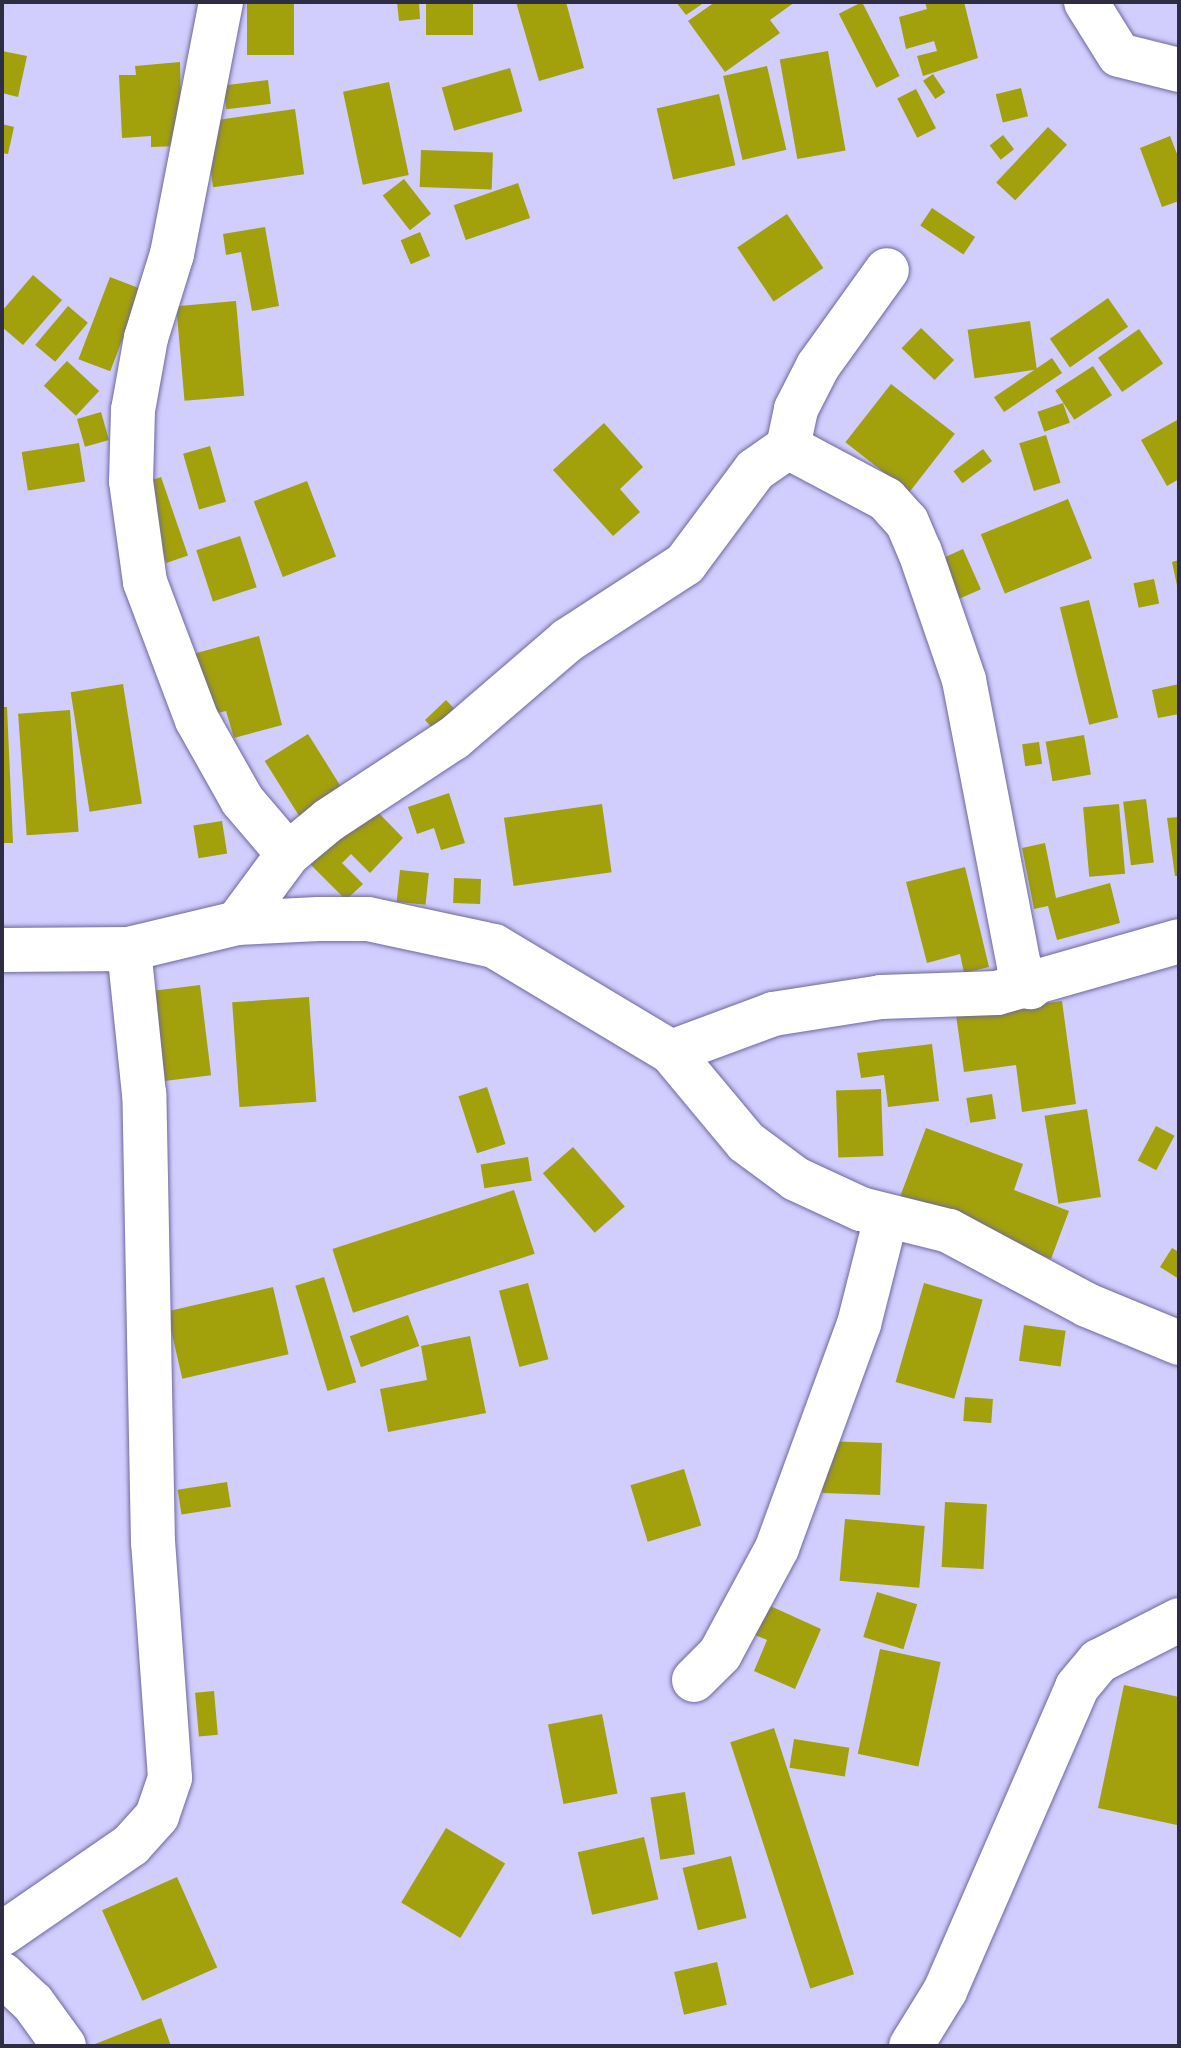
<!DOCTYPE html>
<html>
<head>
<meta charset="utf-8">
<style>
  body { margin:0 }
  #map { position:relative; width:1181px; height:2048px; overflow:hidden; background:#d1cdfd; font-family:Spectral,serif }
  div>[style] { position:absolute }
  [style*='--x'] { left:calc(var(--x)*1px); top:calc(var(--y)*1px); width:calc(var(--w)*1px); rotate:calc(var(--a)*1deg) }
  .building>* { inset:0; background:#a2a00b; transform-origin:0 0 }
  .roads { filter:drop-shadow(0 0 2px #6e689e) drop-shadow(0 0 2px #6e689e) }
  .minor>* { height:44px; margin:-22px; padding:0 22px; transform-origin:22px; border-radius:22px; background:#fff }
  span { translate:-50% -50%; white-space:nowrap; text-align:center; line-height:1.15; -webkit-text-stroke:6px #f4f4fa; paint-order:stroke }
  .frame { position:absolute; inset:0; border:4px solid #2f2d44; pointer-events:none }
</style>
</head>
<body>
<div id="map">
  <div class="building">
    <i style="left:247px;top:2px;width:47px;height:53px"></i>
    <i style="clip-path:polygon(397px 2px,419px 2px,420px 19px,399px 21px)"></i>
    <i style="left:426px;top:2px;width:47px;height:33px"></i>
    <i style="clip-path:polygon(516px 2px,566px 2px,584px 68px,539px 81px)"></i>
    <i style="clip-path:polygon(676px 2px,705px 2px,686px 15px)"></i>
    <i style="clip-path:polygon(715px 2px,795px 2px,770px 20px,780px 33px,725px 72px,688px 21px)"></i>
    <i style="left:862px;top:2px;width:83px;height:26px;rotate:63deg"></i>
    <i style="clip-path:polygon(925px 2px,964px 2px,978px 58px,923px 76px,917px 56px,937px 51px,934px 41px,906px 49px,899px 17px,927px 9px)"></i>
    <i style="clip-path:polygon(2px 51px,27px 56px,18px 97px,2px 93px)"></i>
    <i style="left:828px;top:51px;width:101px;height:49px;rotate:80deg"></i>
    <i style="clip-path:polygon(180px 62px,182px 146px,151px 147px,151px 136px,122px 138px,119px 75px,136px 75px,135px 66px)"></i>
    <i style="left:767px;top:66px;width:86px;height:45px;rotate:77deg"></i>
    <i style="left:510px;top:68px;width:45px;height:71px;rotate:74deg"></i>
    <i style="left:933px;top:74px;width:22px;height:12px;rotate:56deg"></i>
    <i style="left:268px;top:80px;width:24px;height:45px;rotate:83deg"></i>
    <i style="left:389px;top:82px;width:95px;height:47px;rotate:78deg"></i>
    <i style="left:1021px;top:88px;width:29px;height:26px;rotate:76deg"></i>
    <i style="left:916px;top:89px;width:44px;height:21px;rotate:63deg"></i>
    <i style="left:719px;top:94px;width:73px;height:64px;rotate:77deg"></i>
    <i style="left:295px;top:109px;width:66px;height:92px;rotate:82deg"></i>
    <i style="clip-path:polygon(2px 124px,14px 127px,8px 154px,2px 153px)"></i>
    <i style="left:1048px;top:127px;width:26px;height:76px;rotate:43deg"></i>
    <i style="left:1003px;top:135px;width:18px;height:17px;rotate:52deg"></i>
    <i style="clip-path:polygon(1170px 136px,1179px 159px,1179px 201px,1162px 207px,1140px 148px)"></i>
    <i style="left:421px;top:150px;width:72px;height:37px;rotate:2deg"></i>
    <i style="left:404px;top:179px;width:44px;height:27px;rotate:52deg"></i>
    <i style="left:518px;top:183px;width:37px;height:68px;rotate:71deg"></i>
    <i style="left:932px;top:208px;width:52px;height:21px;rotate:34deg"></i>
    <i style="left:787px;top:214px;width:65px;height:60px;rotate:56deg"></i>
    <i style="clip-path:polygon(265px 227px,279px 306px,252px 311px,241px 252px,226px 255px,223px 234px)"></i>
    <i style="left:420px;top:232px;width:26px;height:21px;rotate:67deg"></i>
    <i style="clip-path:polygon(33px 275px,62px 300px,23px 345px,2px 327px,2px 311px)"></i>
    <i style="left:110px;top:277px;width:34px;height:88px;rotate:21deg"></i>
    <i style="left:1108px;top:298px;width:35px;height:71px;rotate:55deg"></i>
    <i style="left:236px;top:301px;width:95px;height:60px;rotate:85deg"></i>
    <i style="left:68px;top:306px;width:26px;height:51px;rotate:40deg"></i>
    <i style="left:1030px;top:321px;width:49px;height:63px;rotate:82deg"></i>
    <i style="left:921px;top:328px;width:46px;height:28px;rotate:44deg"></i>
    <i style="left:1139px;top:329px;width:42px;height:50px;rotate:55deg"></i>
    <i style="left:1052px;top:358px;width:18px;height:70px;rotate:56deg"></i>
    <i style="left:67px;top:361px;width:44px;height:34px;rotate:43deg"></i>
    <i style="left:1093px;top:366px;width:35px;height:45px;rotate:57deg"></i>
    <i style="left:891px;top:384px;width:81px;height:74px;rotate:38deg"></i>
    <i style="left:1063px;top:403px;width:21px;height:27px;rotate:71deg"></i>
    <i style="left:101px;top:412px;width:29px;height:25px;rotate:74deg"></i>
    <i style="clip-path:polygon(1179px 419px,1179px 479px,1167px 486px,1141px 440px)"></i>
    <i style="clip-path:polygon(604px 423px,643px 467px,620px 489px,640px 512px,613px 536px,553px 470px)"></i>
    <i style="left:1046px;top:435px;width:50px;height:28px;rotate:73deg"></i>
    <i style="left:79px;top:443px;width:39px;height:58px;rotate:81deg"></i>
    <i style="left:210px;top:446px;width:58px;height:28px;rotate:74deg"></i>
    <i style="left:983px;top:449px;width:15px;height:37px;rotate:53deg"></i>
    <i style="left:161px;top:477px;width:83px;height:23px;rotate:71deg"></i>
    <i style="left:307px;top:481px;width:81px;height:57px;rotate:69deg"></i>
    <i style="left:1068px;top:499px;width:64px;height:94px;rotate:68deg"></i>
    <i style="left:240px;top:536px;width:54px;height:46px;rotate:72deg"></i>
    <i style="left:963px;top:549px;width:44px;height:28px;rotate:66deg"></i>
    <i style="clip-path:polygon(1179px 560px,1179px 589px,1178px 590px,1172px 562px)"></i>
    <i style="left:1154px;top:579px;width:25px;height:21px;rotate:78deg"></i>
    <i style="left:1089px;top:600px;width:121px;height:30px;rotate:76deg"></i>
    <i style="clip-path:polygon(259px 636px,282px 725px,234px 738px,226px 711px,209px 715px,193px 654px)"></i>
    <i style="left:123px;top:684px;width:121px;height:53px;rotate:81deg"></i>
    <i style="clip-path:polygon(1179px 684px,1179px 714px,1158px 718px,1152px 690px)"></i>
    <i style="clip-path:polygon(446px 700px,465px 720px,434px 730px,425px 720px)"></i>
    <i style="clip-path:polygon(2px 707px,7px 707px,13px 843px,2px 843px)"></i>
    <i style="left:70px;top:710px;width:122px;height:52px;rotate:86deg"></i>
    <i style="left:308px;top:734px;width:67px;height:51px;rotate:58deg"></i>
    <i style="left:1084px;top:735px;width:40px;height:39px;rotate:80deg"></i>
    <i style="left:1039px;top:742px;width:22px;height:17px;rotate:82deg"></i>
    <i style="clip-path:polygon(449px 793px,465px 843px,441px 850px,434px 828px,417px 834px,408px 807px)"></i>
    <i style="left:1146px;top:799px;width:64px;height:23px;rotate:83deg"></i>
    <i style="clip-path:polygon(370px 804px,403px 838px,370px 873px,351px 854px,342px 863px,363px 884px,346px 900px,310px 864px)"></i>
    <i style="left:602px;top:804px;width:69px;height:99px;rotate:82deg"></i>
    <i style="left:1119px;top:804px;width:70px;height:36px;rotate:85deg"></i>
    <i style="clip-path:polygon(1179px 817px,1179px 876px,1175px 876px,1167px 818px)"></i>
    <i style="left:222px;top:821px;width:33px;height:29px;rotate:81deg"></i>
    <i style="clip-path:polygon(1045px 843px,1056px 898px,1110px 883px,1120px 923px,1057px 940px,1048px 906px,1034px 909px,1022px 848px)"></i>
    <i style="clip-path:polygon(965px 867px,989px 967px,964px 973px,960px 954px,927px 963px,906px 882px)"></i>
    <i style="left:400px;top:870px;width:29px;height:32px;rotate:6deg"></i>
    <i style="left:454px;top:878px;width:27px;height:25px;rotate:2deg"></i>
    <i style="left:200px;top:985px;width:91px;height:49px;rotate:83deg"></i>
    <i style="left:309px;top:997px;width:105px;height:77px;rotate:86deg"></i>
    <i style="clip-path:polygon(1062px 1001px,1076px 1104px,1022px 1112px,1016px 1065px,964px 1072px,956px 1015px)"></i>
    <i style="clip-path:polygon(932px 1044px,939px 1101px,888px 1107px,884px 1075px,861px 1078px,857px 1053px)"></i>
    <i style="left:487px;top:1087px;width:60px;height:30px;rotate:72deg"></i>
    <i style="left:881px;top:1089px;width:67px;height:45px;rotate:88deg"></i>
    <i style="left:992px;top:1094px;width:25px;height:26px;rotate:81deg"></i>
    <i style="left:1087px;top:1109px;width:89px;height:43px;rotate:81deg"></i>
    <i style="left:1156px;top:1126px;width:21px;height:39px;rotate:28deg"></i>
    <i style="clip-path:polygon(926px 1128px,1023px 1164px,1014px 1190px,1069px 1211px,1051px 1259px,898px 1202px)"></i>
    <i style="left:573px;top:1147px;width:79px;height:40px;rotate:49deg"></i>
    <i style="left:528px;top:1157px;width:24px;height:48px;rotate:81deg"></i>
    <i style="left:514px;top:1190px;width:67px;height:191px;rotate:72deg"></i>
    <i style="clip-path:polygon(1172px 1248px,1179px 1252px,1179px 1279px,1160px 1267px)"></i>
    <i style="left:324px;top:1277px;width:110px;height:30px;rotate:73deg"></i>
    <i style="left:528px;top:1283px;width:79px;height:30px;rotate:75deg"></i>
    <i style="left:924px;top:1283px;width:61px;height:103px;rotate:16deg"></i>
    <i style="left:273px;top:1287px;width:69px;height:109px;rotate:77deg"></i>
    <i style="left:408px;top:1315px;width:33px;height:62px;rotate:70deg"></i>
    <i style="left:1024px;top:1325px;width:42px;height:36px;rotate:8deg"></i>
    <i style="clip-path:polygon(470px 1336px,486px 1413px,388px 1432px,380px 1389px,427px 1380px,421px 1346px)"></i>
    <i style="left:965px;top:1397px;width:28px;height:24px;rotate:4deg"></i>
    <i style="left:824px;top:1441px;width:58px;height:52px;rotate:2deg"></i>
    <i style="left:684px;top:1469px;width:59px;height:56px;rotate:73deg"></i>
    <i style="left:227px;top:1482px;width:25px;height:50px;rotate:81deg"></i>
    <i style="left:945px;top:1502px;width:42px;height:65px;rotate:3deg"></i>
    <i style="left:845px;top:1519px;width:80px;height:62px;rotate:5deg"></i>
    <i style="left:877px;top:1592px;width:42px;height:47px;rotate:17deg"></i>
    <i style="clip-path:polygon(766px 1604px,821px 1629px,795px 1689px,754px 1671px,767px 1640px,753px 1634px)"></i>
    <i style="left:880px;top:1649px;width:62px;height:107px;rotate:12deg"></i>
    <i style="clip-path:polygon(1124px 1685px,1179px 1697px,1177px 1825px,1098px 1808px)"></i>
    <i style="left:214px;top:1691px;width:44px;height:19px;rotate:85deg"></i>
    <i style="left:602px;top:1714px;width:81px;height:55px;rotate:79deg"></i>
    <i style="left:774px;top:1728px;width:259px;height:46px;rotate:72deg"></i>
    <i style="left:794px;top:1739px;width:56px;height:29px;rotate:9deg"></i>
    <i style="left:685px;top:1792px;width:63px;height:35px;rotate:81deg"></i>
    <i style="left:446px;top:1828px;width:69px;height:87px;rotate:31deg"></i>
    <i style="left:644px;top:1837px;width:64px;height:68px;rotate:77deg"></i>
    <i style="left:731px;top:1856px;width:64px;height:50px;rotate:76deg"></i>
    <i style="left:177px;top:1877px;width:99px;height:82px;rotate:66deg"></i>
    <i style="left:717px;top:1962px;width:44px;height:44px;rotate:77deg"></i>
    <i style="clip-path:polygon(161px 2018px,171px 2046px,90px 2046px)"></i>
  </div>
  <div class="roads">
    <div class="minor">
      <i style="--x:221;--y:2;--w:257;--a:101"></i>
      <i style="--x:172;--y:254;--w:88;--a:107.2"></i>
      <i style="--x:146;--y:338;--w:73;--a:100.2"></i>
      <i style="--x:133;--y:410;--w:71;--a:91.6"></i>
      <i style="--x:131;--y:481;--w:102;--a:82.1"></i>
      <i style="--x:145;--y:582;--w:147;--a:69.4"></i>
      <i style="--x:197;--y:720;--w:92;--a:60.6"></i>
      <i style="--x:242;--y:800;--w:71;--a:49.6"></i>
      <i style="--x:1086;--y:2;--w:62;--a:58.1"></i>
      <i style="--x:1119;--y:55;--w:62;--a:14"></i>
      <i style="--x:788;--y:447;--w:39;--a:-78"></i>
      <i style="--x:796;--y:409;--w:48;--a:-62.9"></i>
      <i style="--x:818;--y:366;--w:118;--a:-54.3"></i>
      <i style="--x:237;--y:923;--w:86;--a:-53.5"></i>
      <i style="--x:288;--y:854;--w:53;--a:-39.7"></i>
      <i style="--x:329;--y:820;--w:149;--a:-33.3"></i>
      <i style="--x:454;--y:738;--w:150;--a:-40.7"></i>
      <i style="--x:568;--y:640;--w:140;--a:-33"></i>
      <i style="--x:685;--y:564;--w:117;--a:-53.3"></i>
      <i style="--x:755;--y:470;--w:40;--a:-34.9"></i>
      <i style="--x:788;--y:447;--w:111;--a:28"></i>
      <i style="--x:886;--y:499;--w:31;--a:48"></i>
      <i style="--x:907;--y:522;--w:33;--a:67"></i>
      <i style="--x:920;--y:552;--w:135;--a:71"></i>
      <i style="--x:964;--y:680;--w:290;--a:79.1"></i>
      <i style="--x:1019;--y:965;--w:25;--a:63"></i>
      <i style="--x:2;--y:950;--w:127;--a:-0.5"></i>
      <i style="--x:129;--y:949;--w:111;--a:-13.5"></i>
      <i style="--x:237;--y:923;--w:81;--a:-2.8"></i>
      <i style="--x:318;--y:919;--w:50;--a:0"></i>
      <i style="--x:368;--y:919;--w:129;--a:12.1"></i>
      <i style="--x:494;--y:946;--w:206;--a:30.9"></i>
      <i style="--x:671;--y:1052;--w:117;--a:50.2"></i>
      <i style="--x:746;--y:1142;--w:62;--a:36.5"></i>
      <i style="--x:796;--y:1179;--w:72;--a:24.8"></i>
      <i style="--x:861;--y:1209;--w:91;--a:14"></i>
      <i style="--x:949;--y:1231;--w:157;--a:28.2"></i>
      <i style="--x:1087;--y:1305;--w:100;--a:22.4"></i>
      <i style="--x:671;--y:1052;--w:109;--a:-20.4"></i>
      <i style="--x:773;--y:1014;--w:109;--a:-8.9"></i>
      <i style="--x:881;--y:997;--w:116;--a:-2"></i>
      <i style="--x:997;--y:993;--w:189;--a:-15.9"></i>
      <i style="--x:694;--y:1680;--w:37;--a:-45"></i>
      <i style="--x:720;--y:1654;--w:120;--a:-61.7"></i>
      <i style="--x:777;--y:1548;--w:239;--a:-69.9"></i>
      <i style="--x:859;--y:1324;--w:110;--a:-75.8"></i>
      <i style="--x:2;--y:1934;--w:157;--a:-34.6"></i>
      <i style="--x:131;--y:1845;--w:39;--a:-48"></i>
      <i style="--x:157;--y:1816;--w:40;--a:-71.1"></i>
      <i style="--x:170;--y:1778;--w:236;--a:-94.1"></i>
      <i style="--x:153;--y:1543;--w:449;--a:-91.1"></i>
      <i style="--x:144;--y:1094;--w:146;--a:-95.9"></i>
      <i style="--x:2;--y:1974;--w:42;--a:43.1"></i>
      <i style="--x:33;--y:2003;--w:53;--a:54.2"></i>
      <i style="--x:911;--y:2046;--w:65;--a:-58.3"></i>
      <i style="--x:945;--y:1991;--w:331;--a:-66.5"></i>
      <i style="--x:1077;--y:1687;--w:34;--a:-50"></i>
      <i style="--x:1099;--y:1661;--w:90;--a:-27.1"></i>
    </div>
  </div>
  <div class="frame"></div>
</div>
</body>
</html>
